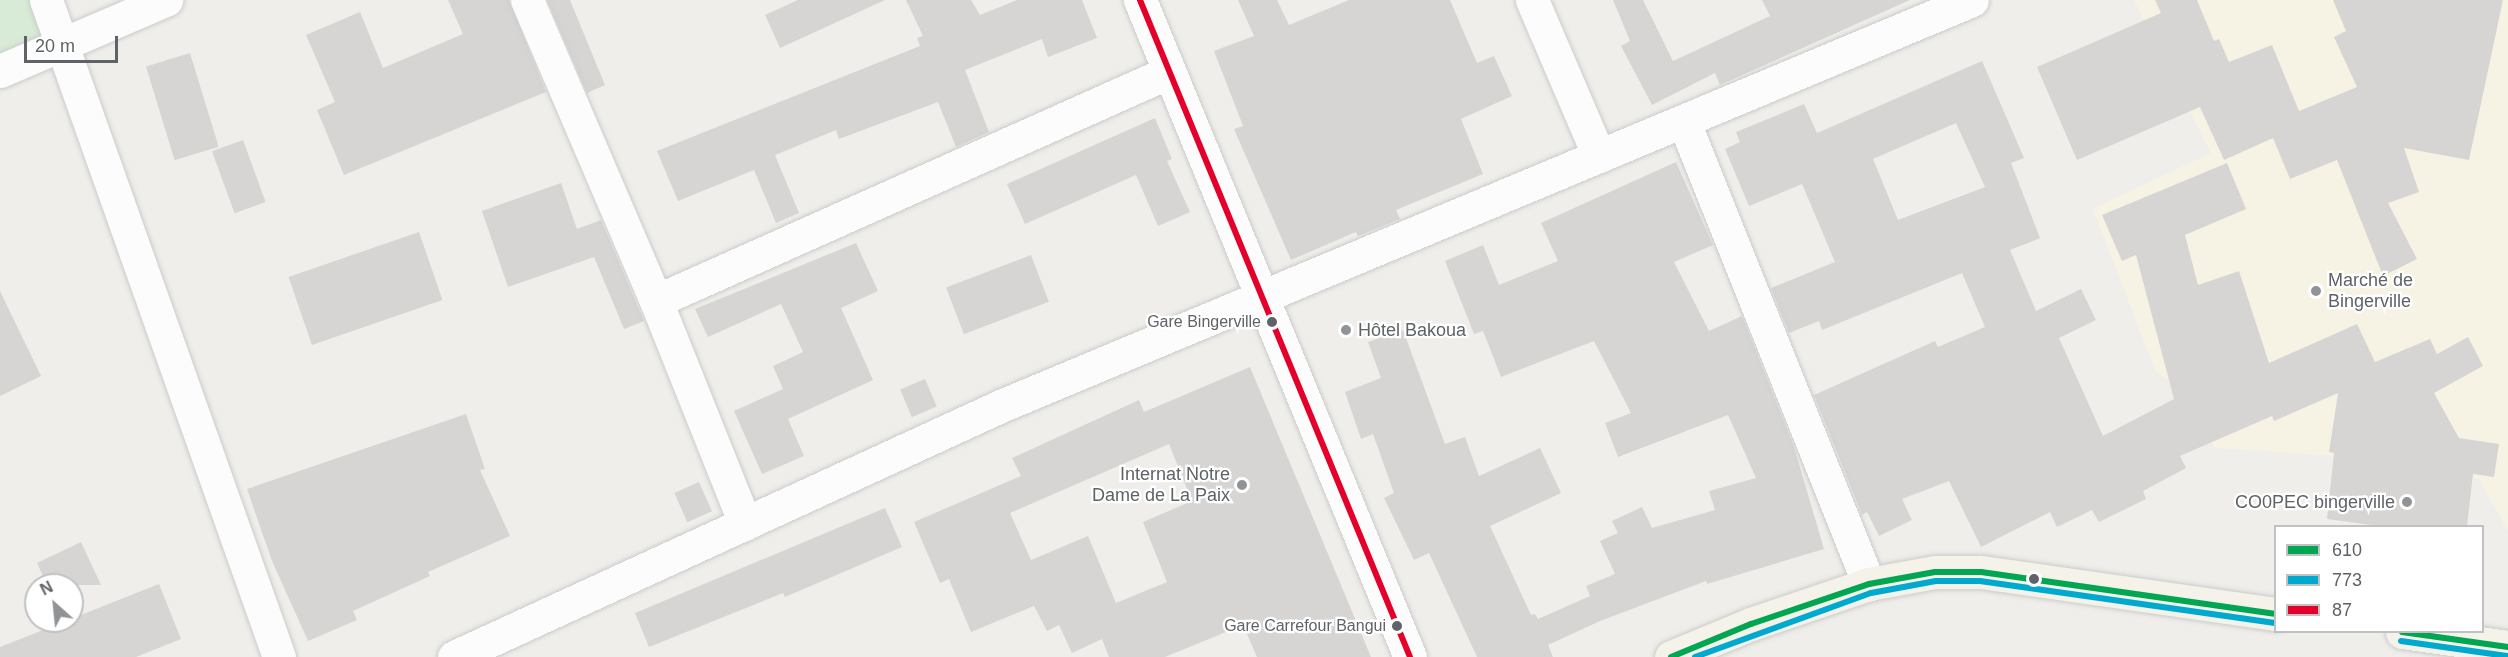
<!DOCTYPE html>
<html>
<head>
<meta charset="utf-8">
<style>
  body { margin:0 }
  #map { position:relative; width:2508px; height:657px; overflow:hidden; background:#efeeea; font-family:Helvetica,sans-serif }
  div>[style] { position:absolute }
  [style*='--x'] { left:calc(var(--x)*1px); top:calc(var(--y)*1px); width:calc(var(--w)*1px); rotate:calc(var(--a)*1deg) }
  .commercial>* { inset:0; background:#f7f3e4 }
  .green>* { inset:0; background:#d8ebd6 }
  .building>* { inset:0; background:#d6d5d3; transform-origin:0 0 }
  .roads { filter:drop-shadow(0 0 2px #cbcccc) drop-shadow(0 0 2px #cbcccc) }
  .minor>* { height:33px; margin:-16.5px; padding:0 16.5px; transform-origin:16.5px; border-radius:16.5px; background:#fdfcfc }
  .major>* { height:33px; margin:-16.5px; padding:0 16.5px; transform-origin:16.5px; border-radius:16.5px; background:#f4f2e9 }
  .bus-1>* { height:6px; margin:-3px; padding:0 3px; transform-origin:3px; border-radius:3px; background:#00a651 }
  .bus-2>* { height:6px; margin:-3px; padding:0 3px; transform-origin:3px; border-radius:3px; background:#00a9ce }
  .bus-3>* { height:6px; margin:-3px; padding:0 3px; transform-origin:3px; border-radius:3px; background:#e4002b }
  .dots>* { width:16px; height:16px; translate:-50% -50%; box-sizing:border-box; border:3px solid #fff; border-radius:50% }
  span { translate:-50% -50%; white-space:nowrap; text-align:center; line-height:1.15; -webkit-text-stroke:4.5px #fff; paint-order:stroke }
  .bus-label { font-size:16px; color:#5f6368 }
  .right { translate:-100% -50%; text-align:right }
  .poi-label { font-size:18px; color:#5f6368 }
  .left { translate:0 -50%; text-align:left }
  .legend { position:absolute; left:2274px; top:525px; width:210px; height:108px; box-sizing:border-box; background:#fff; border:2px solid #bfc1c3; margin:0; padding:8px 10px; list-style:none; font-size:18px; color:#5f6368 }
  .legend li { display:flex; align-items:center; gap:12px; height:30px }
  .legend b { width:30px; border:2px solid #bfc1c3 }
  .north { position:absolute; left:24px; top:573px; width:60px; height:60px; box-sizing:border-box; background:#fff; border:2px solid #bfc1c3; border-radius:50%; rotate:333deg; font-size:16px; font-weight:700; line-height:24px; text-align:center; color:#5f6368 }
  .north::after { content:''; display:block; margin:auto; width:21px; height:27px; background:#919496; clip-path:polygon(50% 0,100% 100%,50% 72%,0 100%) }
  .scale { position:absolute; left:24px; top:36px; width:94px; height:27px; box-sizing:border-box; border:3px solid #5f6368; border-top:0; padding-left:8px; font-size:18px; line-height:21px; white-space:nowrap; color:#5f6368; -webkit-text-stroke:4px #fff; paint-order:stroke }
</style>
</head>
<body>
<div id="map">
  <div class="commercial">
    <i style="clip-path:polygon(2134px 0,2508px 0,2508px 531px,2479px 479px,2328px 455px,2215px 448px,2189px 393px,2156px 372px,2093px 209px,2211px 153px)"></i>
  </div>
  <div class="green">
    <i style="clip-path:polygon(0 0,30px 0,49px 55px,0 74px)"></i>
  </div>
  <div class="building">
    <i style="clip-path:polygon(448px 0,509px 0,546px 92px,344px 175px,317px 110px,335px 102px,306px 35px,360px 12px,383px 68px,463px 34px)"></i>
    <i style="clip-path:polygon(547px 0,570px 0,605px 85px,587px 93px)"></i>
    <i style="clip-path:polygon(798px 0,885px 0,780px 48px,765px 15px)"></i>
    <i style="clip-path:polygon(906px 0,971px 0,980px 15px,1017px 0,1082px 0,1097px 38px,1048px 57px,1042px 39px,965px 70px,989px 132px,956px 147px,938px 102px,839px 139px,836px 130px,775px 155px,799px 213px,776px 223px,754px 170px,678px 201px,657px 151px,920px 46px,917px 38px,923px 36px)"></i>
    <i style="clip-path:polygon(1238px 0,1277px 0,1289px 25px,1349px 0,1450px 0,1477px 63px,1494px 56px,1512px 96px,1461px 119px,1483px 174px,1396px 210px,1400px 219px,1358px 236px,1356px 232px,1291px 260px,1234px 129px,1243px 126px,1214px 51px,1254px 36px)"></i>
    <i style="clip-path:polygon(1613px 0,1643px 0,1673px 61px,1770px 16px,1762px 0,1910px 0,1720px 85px,1715px 73px,1652px 105px,1621px 46px,1630px 41px)"></i>
    <i style="clip-path:polygon(2155px 0,2197px 0,2214px 41px,2219px 39px,2229px 62px,2272px 45px,2299px 111px,2357px 87px,2334px 37px,2346px 31px,2333px 0,2503px 0,2469px 160px,2404px 148px,2419px 192px,2388px 203px,2417px 259px,2383px 276px,2337px 160px,2290px 179px,2273px 138px,2224px 160px,2200px 107px,2077px 160px,2037px 67px,2161px 13px)"></i>
    <i style="left:190px;top:53px;width:98px;height:46px;rotate:73deg"></i>
    <i style="clip-path:polygon(evenodd,1982px 61px,2024px 158px,2011px 163px,2040px 238px,2010px 250px,2036px 311px,2081px 289px,2096px 320px,2059px 338px,2103px 436px,2174px 399px,2136px 255px,2122px 261px,2102px 215px,2227px 163px,2246px 209px,2185px 235px,2198px 285px,2239px 271px,2269px 363px,2357px 324px,2375px 362px,2430px 339px,2437px 354px,2468px 337px,2483px 366px,2434px 393px,2459px 438px,2499px 444px,2494px 477px,2473px 474px,2467px 526px,2379px 526px,2327px 519px,2334px 453px,2329px 452px,2338px 393px,2274px 421px,2272px 416px,2180px 456px,2186px 468px,2143px 491px,2146px 499px,2099px 522px,2092px 510px,2057px 527px,2050px 512px,1981px 547px,1949px 481px,1902px 499px,1912px 520px,1879px 536px,1867px 512px,1862px 515px,1857px 502px,1814px 395px,1935px 341px,1938px 347px,1985px 327px,1962px 273px,1822px 330px,1819px 321px,1789px 333px,1771px 288px,1835px 262px,1802px 184px,1749px 206px,1725px 149px,1740px 142px,1736px 132px,1804px 104px,1817px 133px,1982px 61px,1956px 123px,1985px 187px,1898px 220px,1873px 159px,1956px 123px)"></i>
    <i style="clip-path:polygon(1155px 118px,1172px 159px,1167px 161px,1190px 212px,1158px 226px,1136px 175px,1025px 224px,1007px 184px)"></i>
    <i style="left:243px;top:140px;width:66px;height:33px;rotate:70deg"></i>
    <i style="clip-path:polygon(1676px 162px,1713px 245px,1674px 262px,1709px 331px,1742px 316px,1794px 447px,1824px 549px,1707px 584px,1706px 581px,1600px 621px,1548px 645px,1553px 657px,1477px 657px,1429px 553px,1414px 560px,1384px 498px,1394px 493px,1373px 434px,1361px 439px,1345px 392px,1381px 378px,1368px 342px,1403px 330px,1445px 444px,1465px 437px,1479px 476px,1540px 448px,1561px 493px,1490px 526px,1531px 615px,1535px 614px,1538px 619px,1590px 596px,1586px 586px,1615px 574px,1600px 541px,1618px 533px,1612px 521px,1642px 507px,1652px 528px,1715px 510px,1709px 491px,1756px 478px,1728px 415px,1618px 457px,1605px 423px,1631px 413px,1594px 341px,1501px 377px,1483px 331px,1474px 334px,1445px 261px,1483px 245px,1499px 285px,1558px 261px,1541px 223px)"></i>
    <i style="clip-path:polygon(561px 183px,577px 229px,601px 220px,644px 321px,624px 329px,594px 257px,508px 287px,482px 211px)"></i>
    <i style="left:419px;top:232px;width:72px;height:138px;rotate:71deg"></i>
    <i style="clip-path:polygon(856px 243px,878px 291px,841px 308px,873px 380px,788px 419px,804px 456px,762px 474px,734px 411px,783px 389px,773px 366px,803px 352px,781px 304px,708px 337px,695px 309px)"></i>
    <i style="left:1031px;top:255px;width:50px;height:91px;rotate:69deg"></i>
    <i style="clip-path:polygon(0 291px,41px 376px,0 396px)"></i>
    <i style="clip-path:polygon(evenodd,1250px 367px,1371px 657px,1257px 657px,1243px 625px,1165px 657px,1109px 657px,1102px 639px,1072px 653px,1059px 625px,1047px 631px,1034px 606px,971px 632px,949px 579px,940px 583px,914px 522px,1021px 476px,1012px 458px,1139px 400px,1144px 412px,1250px 367px,1169px 444px,1192px 501px,1143px 522px,1167px 582px,1116px 603px,1088px 536px,1031px 560px,1010px 513px,1169px 444px)"></i>
    <i style="left:925px;top:379px;width:30px;height:27px;rotate:67deg"></i>
    <i style="clip-path:polygon(466px 414px,485px 469px,480px 470px,510px 536px,428px 572px,430px 576px,353px 611px,357px 620px,308px 641px,272px 561px,247px 489px)"></i>
    <i style="left:699px;top:482px;width:32px;height:27px;rotate:66deg"></i>
    <i style="clip-path:polygon(885px 508px,902px 547px,785px 597px,783px 593px,649px 647px,635px 613px)"></i>
    <i style="clip-path:polygon(81px 542px,101px 585px,47px 585px,37px 563px)"></i>
    <i style="clip-path:polygon(159px 584px,181px 639px,136px 657px,0 657px,0 647px)"></i>
  </div>
  <div class="roads">
    <div class="minor">
      <i style="--x:46;--y:0;--w:697;--a:70.47"></i>
      <i style="--x:527;--y:0;--w:327;--a:66.8"></i>
      <i style="--x:656;--y:301;--w:240;--a:68.2"></i>
      <i style="--x:1140;--y:0;--w:710;--a:67.66"></i>
      <i style="--x:1532;--y:0;--w:170;--a:66.8"></i>
      <i style="--x:0;--y:71;--w:181;--a:-23.2"></i>
      <i style="--x:1684;--y:122;--w:498;--a:68.2"></i>
      <i style="--x:656;--y:301;--w:562;--a:-24.06"></i>
      <i style="--x:454;--y:657;--w:604;--a:-24.66"></i>
      <i style="--x:1003;--y:405;--w:1050;--a:-22.68"></i>
    </div>
    <div class="major">
      <i style="--x:2402;--y:632;--w:107;--a:8.1"></i>
      <i style="--x:1671;--y:657;--w:87;--a:-22.4"></i>
      <i style="--x:1751;--y:624;--w:125;--a:-18.7"></i>
      <i style="--x:1869;--y:584;--w:67;--a:-10.3"></i>
      <i style="--x:1935;--y:572;--w:46;--a:0"></i>
      <i style="--x:1981;--y:572;--w:298;--a:8.1"></i>
    </div>
  </div>
  <div class="bus-1">
    <i style="--x:2402;--y:632;--w:107;--a:8.1"></i>
    <i style="--x:1671;--y:657;--w:87;--a:-22.4"></i>
    <i style="--x:1751;--y:624;--w:125;--a:-18.7"></i>
    <i style="--x:1869;--y:584;--w:67;--a:-10.3"></i>
    <i style="--x:1935;--y:572;--w:46;--a:0"></i>
    <i style="--x:1981;--y:572;--w:298;--a:8.1"></i>
  </div>
  <div class="bus-2">
    <i style="--x:2401;--y:641;--w:107;--a:8.1"></i>
    <i style="--x:1695;--y:657;--w:187;--a:-20"></i>
    <i style="--x:1871;--y:593;--w:66;--a:-10.5"></i>
    <i style="--x:1936;--y:581;--w:44;--a:0"></i>
    <i style="--x:1980;--y:581;--w:298;--a:8.1"></i>
  </div>
  <div class="bus-3">
    <i style="--x:1140;--y:0;--w:710;--a:67.66"></i>
  </div>
  <div class="dots">
    <i style="left:2316px;top:291px;background:#919496"></i>
    <i style="left:1272px;top:322px;background:#5f6368"></i>
    <i style="left:1346px;top:330px;background:#919496"></i>
    <i style="left:1242px;top:485px;background:#919496"></i>
    <i style="left:2407px;top:502px;background:#919496"></i>
    <i style="left:2034px;top:579px;background:#5f6368"></i>
    <i style="left:1397px;top:626px;background:#5f6368"></i>
  </div>
  <div class="bus-label">
    <span class="right" style="left:1261px;top:322px">Gare Bingerville</span>
    <span class="right" style="left:1386px;top:626px">Gare Carrefour Bangui</span>
  </div>
  <div class="poi-label">
    <span class="left" style="left:2328px;top:291px">Marché de<br>Bingerville</span>
    <span class="left" style="left:1358px;top:330px">Hôtel Bakoua</span>
    <span class="right" style="left:1230px;top:485px">Internat Notre<br>Dame de La Paix</span>
    <span class="right" style="left:2395px;top:502px">CO0PEC bingerville</span>
  </div>
  <ul class="legend">
  <li><b style="height:8px;background:#00a651"></b>610</li>
  <li><b style="height:8px;background:#00a9ce"></b>773</li>
  <li><b style="height:8px;background:#e4002b"></b>87</li>
  </ul>
  <div class="north">N</div>
  <div class="scale">20 m</div>
</div>
</body>
</html>
